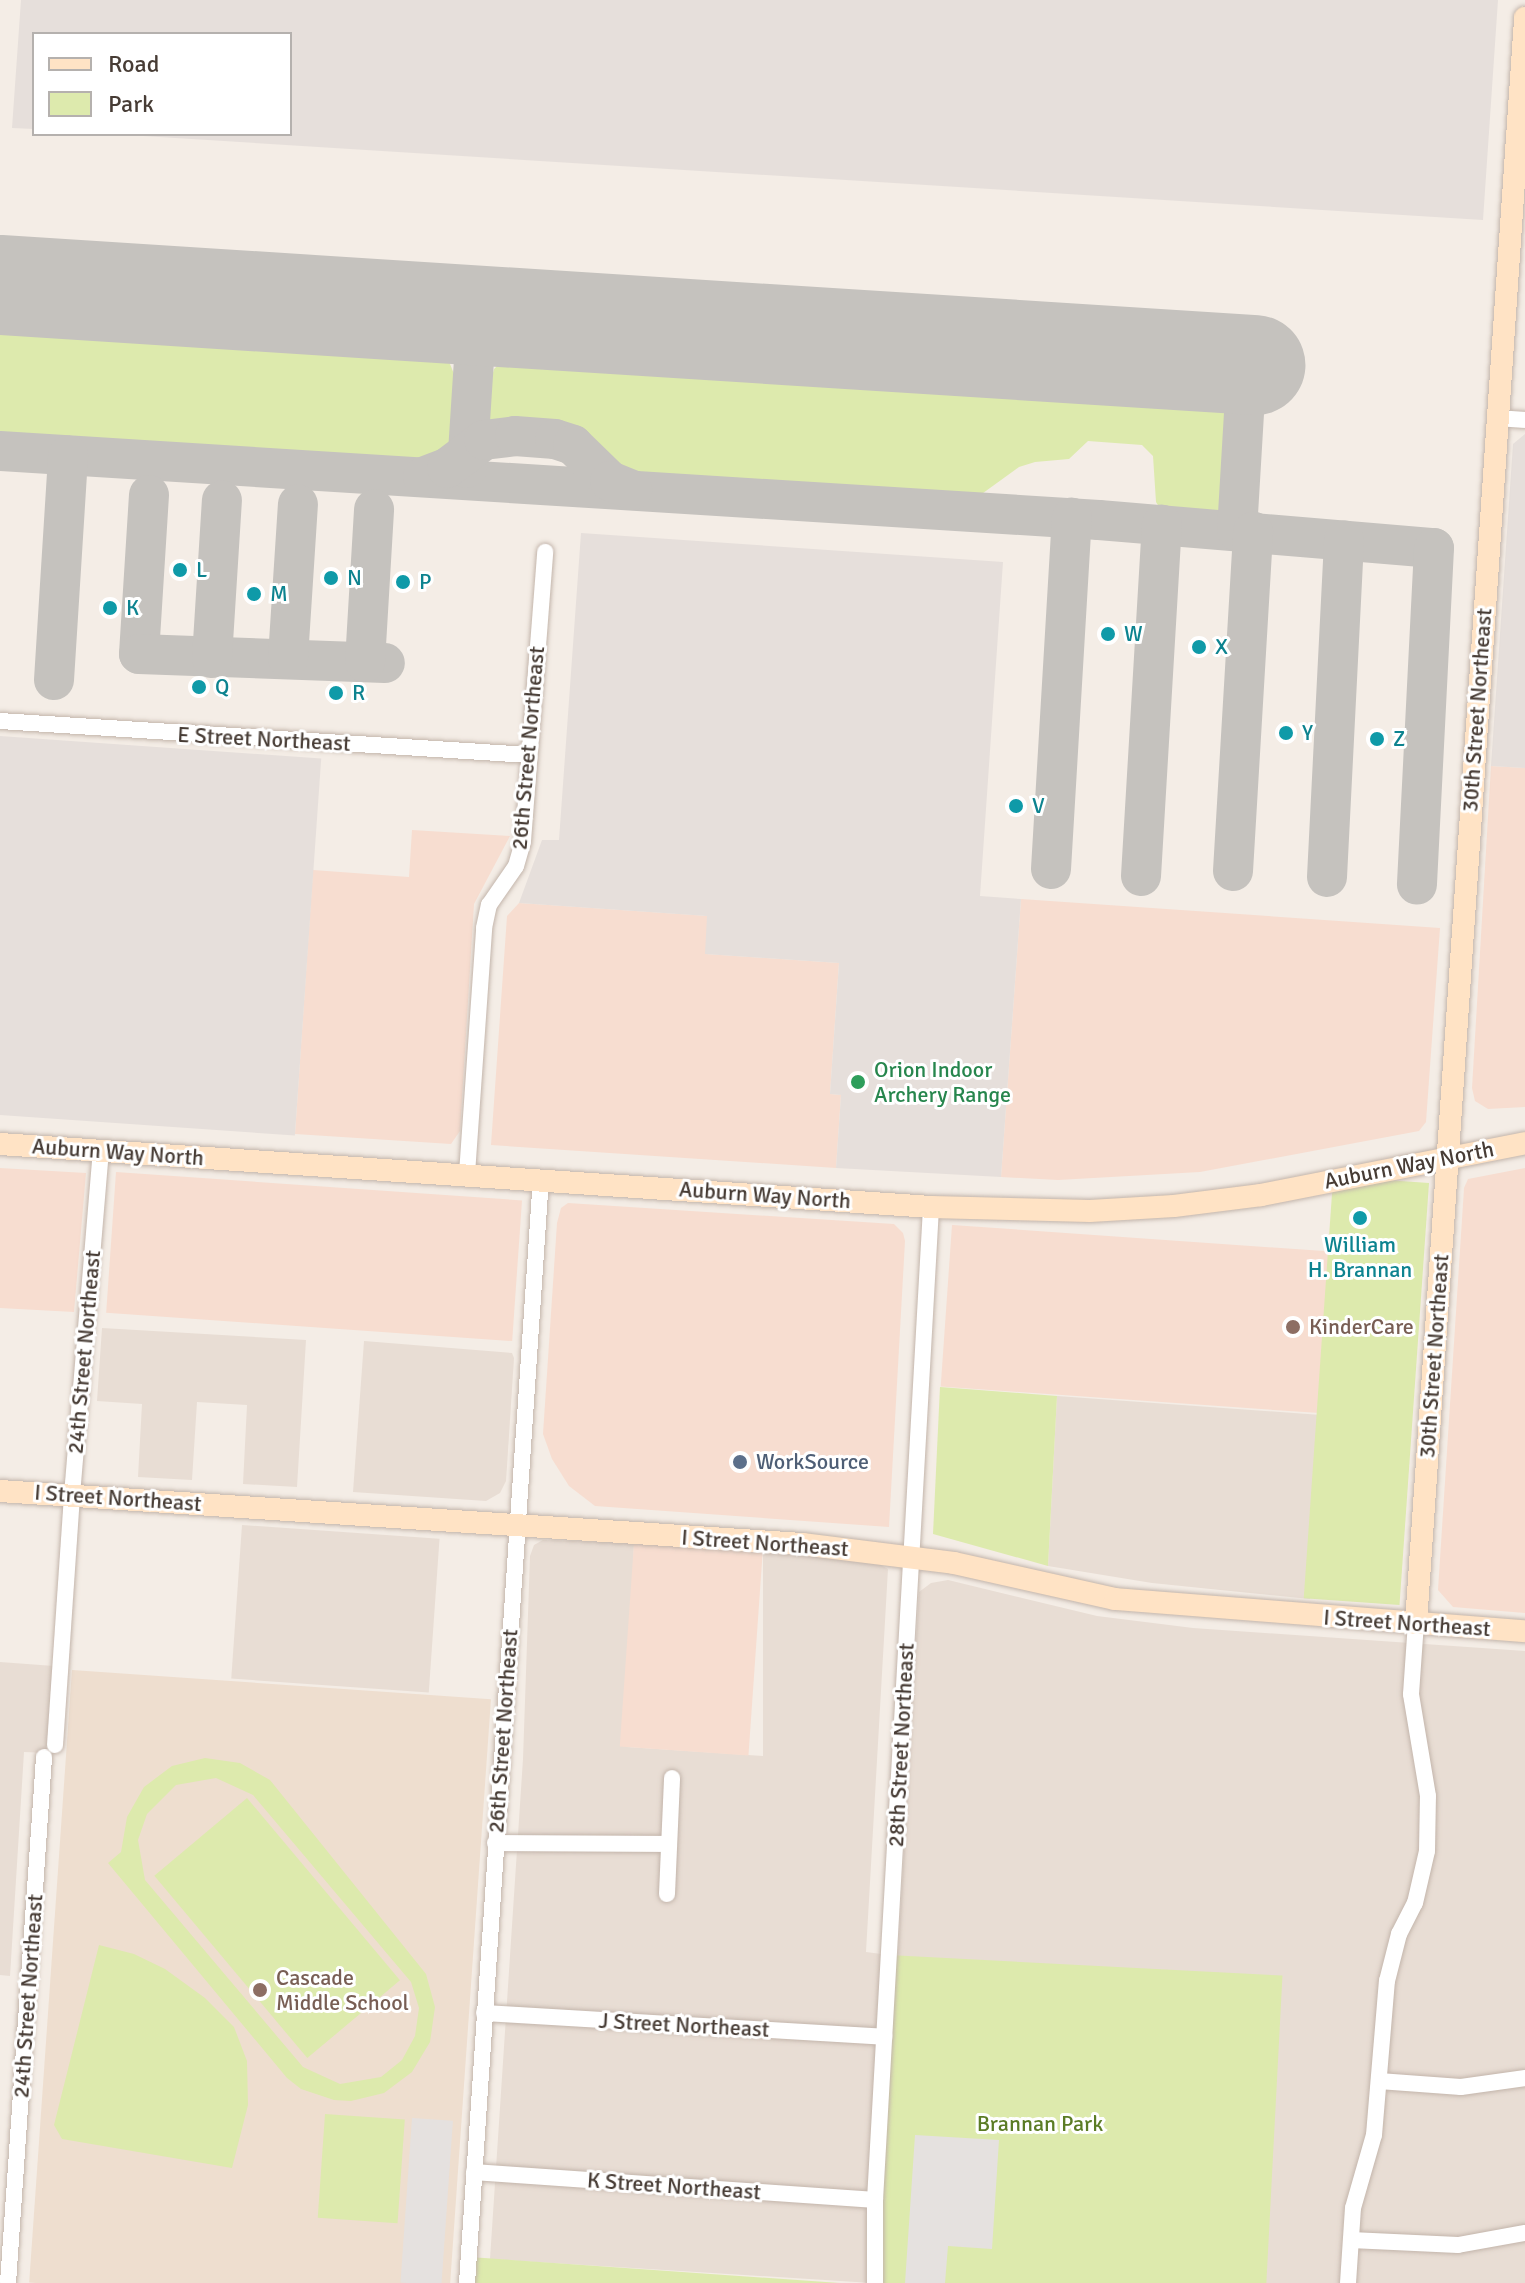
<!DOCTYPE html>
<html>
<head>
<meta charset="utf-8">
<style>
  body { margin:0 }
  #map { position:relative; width:1525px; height:2283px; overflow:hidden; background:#f4ede6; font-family:Signika,sans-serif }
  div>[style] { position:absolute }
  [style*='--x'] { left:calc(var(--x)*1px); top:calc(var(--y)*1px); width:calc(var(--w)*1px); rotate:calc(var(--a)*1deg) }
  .residential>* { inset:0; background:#e8ddd4; transform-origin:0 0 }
  .commercial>* { inset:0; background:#f7ddd0; transform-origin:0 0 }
  .industrial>* { inset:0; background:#e6dfdb; transform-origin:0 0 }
  .education>* { inset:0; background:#eedecf; transform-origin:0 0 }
  .green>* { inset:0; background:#ddeaad; transform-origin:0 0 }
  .parking>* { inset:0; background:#e5e1df; transform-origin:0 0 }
  .taxiway>* { height:40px; margin:-20px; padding:0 20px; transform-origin:20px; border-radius:20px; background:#c5c2be }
  .runway>* { height:100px; margin:-50px; padding:0 50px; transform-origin:50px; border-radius:50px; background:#c5c2be }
  .roads { filter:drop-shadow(0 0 2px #c3b5ab) drop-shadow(0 0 2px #c3b5ab) }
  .street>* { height:16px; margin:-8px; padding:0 8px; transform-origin:8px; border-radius:8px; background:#fff }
  .secondary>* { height:22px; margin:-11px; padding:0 11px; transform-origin:11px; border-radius:11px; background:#ffe3c5 }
  .dots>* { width:22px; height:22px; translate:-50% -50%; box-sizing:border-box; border:4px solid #fff; border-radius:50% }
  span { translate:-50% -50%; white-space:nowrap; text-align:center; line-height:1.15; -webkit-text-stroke:6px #fff; paint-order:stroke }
  .culture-label { font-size:22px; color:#0d838f }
  .left { translate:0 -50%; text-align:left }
  .street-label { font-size:22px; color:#473c35 }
  .leisure-label { font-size:22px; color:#27864d }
  .education-label { font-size:22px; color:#785e54 }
  .service-label { font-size:22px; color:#4e5e75 }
  .park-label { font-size:22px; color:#5b7c25 }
  .legend { position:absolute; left:32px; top:32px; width:260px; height:104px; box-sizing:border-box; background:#fff; border:2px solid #b5b1ae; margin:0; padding:10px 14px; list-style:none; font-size:24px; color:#473c35 }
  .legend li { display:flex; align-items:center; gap:16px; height:40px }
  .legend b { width:40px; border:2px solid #b5b1ae }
</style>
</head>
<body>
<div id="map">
  <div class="residential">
    <i style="clip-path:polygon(102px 1328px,306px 1340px,297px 1487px,243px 1484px,247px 1405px,197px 1402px,192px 1480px,138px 1477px,142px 1404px,97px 1401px)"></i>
    <i style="clip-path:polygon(364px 1341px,512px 1353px,514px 1358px,506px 1481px,500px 1493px,486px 1501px,353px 1492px)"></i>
    <i style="clip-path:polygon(1057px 1396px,1321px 1415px,1310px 1599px,1152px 1583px,1048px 1566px)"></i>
    <i style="left:242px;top:1525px;width:198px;height:154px;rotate:4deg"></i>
    <i style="clip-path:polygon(543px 1540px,634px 1543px,627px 1747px,763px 1756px,763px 1552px,877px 1563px,888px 1569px,866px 1952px,889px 1955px,872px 2283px,490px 2259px,523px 1759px,530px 1556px,534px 1545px)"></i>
    <i style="clip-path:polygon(948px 1580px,1097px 1616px,1193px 1628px,1525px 1651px,1525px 2283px,1260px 2283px,1281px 1979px,898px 1956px,919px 1592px,931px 1583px)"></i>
    <i style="clip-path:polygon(0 1662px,54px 1666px,49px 1753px,24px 1752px,10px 1976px,0 1975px)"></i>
  </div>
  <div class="commercial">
    <i style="clip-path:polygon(1491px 766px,1525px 768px,1525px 1107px,1488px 1109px,1475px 1101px,1472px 1088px)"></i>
    <i style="clip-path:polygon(412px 830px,510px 836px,474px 904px,460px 1131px,451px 1144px,295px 1134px,313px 870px,409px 877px)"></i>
    <i style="clip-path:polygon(1021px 899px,1440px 928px,1426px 1122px,1419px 1131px,1200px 1172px,1058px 1180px,1001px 1177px)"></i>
    <i style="clip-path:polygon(519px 903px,708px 916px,706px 954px,839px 963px,830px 1094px,841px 1095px,836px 1168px,491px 1145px,507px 916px)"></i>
    <i style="clip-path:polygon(0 1168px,86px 1173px,74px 1312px,0 1308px)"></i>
    <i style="clip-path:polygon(1525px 1168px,1525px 1613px,1453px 1607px,1438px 1590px,1464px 1188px,1468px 1179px)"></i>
    <i style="left:116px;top:1172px;width:407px;height:141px;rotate:4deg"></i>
    <i style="clip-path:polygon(568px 1203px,894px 1224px,903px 1233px,905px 1241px,889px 1527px,595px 1506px,569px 1486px,552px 1459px,543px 1434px,557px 1223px,561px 1208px)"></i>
    <i style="left:952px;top:1225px;width:380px;height:162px;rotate:4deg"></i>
    <i style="left:634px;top:1543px;width:129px;height:204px;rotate:4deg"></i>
  </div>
  <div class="industrial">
    <i style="clip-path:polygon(21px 0,1498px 0,1483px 220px,111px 134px,290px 134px,290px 34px,34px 34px,34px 129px,12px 128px)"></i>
    <i style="clip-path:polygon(1525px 434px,1525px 768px,1491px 766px,1513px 444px)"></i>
    <i style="clip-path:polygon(581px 533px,1003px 562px,980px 896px,1021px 899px,1001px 1177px,836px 1168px,841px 1095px,830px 1094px,839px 963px,705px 954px,707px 916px,519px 903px,542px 840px,559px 840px)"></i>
    <i style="left:0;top:736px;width:322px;height:378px;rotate:4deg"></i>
  </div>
  <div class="education">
    <i style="left:72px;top:1670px;width:420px;height:614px;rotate:4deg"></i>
  </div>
  <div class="green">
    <i style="clip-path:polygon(0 314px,415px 342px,446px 354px,456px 379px,458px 404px,454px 436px,444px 456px,431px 464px,0 440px)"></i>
    <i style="clip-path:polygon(526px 349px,1034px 377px,1234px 394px,1237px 440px,1229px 505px,1223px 521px,1180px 522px,1164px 515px,1156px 502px,1153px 456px,1142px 445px,1088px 441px,1069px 459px,1035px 462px,1019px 467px,972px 501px,635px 481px,624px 478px,586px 440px,571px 433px,488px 426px,483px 411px,494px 369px,510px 354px)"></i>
    <i style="left:1429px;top:1183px;width:423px;height:96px;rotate:94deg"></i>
    <i style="clip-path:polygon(940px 1387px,1057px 1396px,1048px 1566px,933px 1534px)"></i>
    <i style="clip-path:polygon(evenodd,205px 1758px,240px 1763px,270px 1780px,426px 1974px,435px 2007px,430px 2042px,412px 2072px,384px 2093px,351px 2101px,334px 2100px,301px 2089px,287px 2078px,108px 1863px,121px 1852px,127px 1817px,144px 1787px,172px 1766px,205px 1758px,216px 1778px,253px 1795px,411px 1982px,419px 2008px,415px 2036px,402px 2060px,381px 2077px,340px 2084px,303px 2067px,145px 1880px,138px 1840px,147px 1814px,176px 1785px,216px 1778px)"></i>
    <i style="left:247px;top:1798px;width:238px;height:121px;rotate:50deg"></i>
    <i style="clip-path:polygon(99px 1945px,134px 1954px,165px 1969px,205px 1998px,234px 2027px,247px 2061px,248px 2105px,232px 2168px,62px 2139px,54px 2125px)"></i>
    <i style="left:889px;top:1955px;width:394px;height:328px;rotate:3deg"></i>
    <i style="left:325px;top:2114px;width:80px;height:104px;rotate:4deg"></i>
    <i style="clip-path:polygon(469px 2257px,840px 2283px,467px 2283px)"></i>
  </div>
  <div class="parking">
    <i style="left:412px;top:2118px;width:41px;height:165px;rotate:4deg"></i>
    <i style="clip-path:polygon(915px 2135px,999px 2140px,992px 2249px,948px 2246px,945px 2283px,905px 2283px)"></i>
  </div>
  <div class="taxiway">
    <i style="--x:0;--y:451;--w:1101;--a:3.59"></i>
    <i style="--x:1099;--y:520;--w:336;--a:4.8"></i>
    <i style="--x:1434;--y:548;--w:337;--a:92.9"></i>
    <i style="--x:467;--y:468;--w:153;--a:-86.3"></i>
    <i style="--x:423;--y:477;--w:26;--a:-21"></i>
    <i style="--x:447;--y:468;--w:46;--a:-37.1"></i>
    <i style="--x:484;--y:440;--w:31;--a:-7"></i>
    <i style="--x:515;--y:436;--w:40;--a:4.3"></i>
    <i style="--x:555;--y:439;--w:19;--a:18"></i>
    <i style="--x:573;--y:445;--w:52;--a:44.2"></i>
    <i style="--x:610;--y:481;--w:24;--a:22"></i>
    <i style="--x:149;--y:495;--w:159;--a:93.6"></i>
    <i style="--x:139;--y:654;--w:246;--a:2.1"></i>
    <i style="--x:1237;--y:531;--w:166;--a:-86.6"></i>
    <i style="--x:212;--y:658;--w:158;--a:-86.4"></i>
    <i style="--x:288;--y:658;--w:154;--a:-86.3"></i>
    <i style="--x:365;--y:662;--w:153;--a:-86.6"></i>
    <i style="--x:54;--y:680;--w:225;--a:-86.4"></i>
    <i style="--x:1051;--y:869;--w:352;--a:-86.6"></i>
    <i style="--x:1233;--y:871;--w:340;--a:-86.6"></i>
    <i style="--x:1141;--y:876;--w:352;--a:-86.6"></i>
    <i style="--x:1327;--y:877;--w:337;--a:-87.1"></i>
  </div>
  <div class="runway">
    <i style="--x:0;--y:285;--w:1258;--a:3.65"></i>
  </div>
  <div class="roads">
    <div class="street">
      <i style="--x:1497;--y:418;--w:28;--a:4"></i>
      <i style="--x:0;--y:721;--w:529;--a:3.68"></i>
      <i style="--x:467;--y:1174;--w:247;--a:-86"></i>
      <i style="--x:484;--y:928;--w:24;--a:-78"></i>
      <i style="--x:489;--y:905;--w:47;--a:-55.3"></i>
      <i style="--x:516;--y:866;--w:26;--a:-74"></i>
      <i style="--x:523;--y:841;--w:290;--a:-85.6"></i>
      <i style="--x:55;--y:1745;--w:251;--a:-86.1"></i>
      <i style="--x:72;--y:1495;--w:345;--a:-85.2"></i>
      <i style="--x:495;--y:1843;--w:174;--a:0.3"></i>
      <i style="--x:667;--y:1894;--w:116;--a:-87.5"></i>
      <i style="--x:484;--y:2013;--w:401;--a:3.4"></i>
      <i style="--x:1379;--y:2081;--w:82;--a:4.2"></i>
      <i style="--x:1461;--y:2087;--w:65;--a:-8"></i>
      <i style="--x:474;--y:2172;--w:402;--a:4"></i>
      <i style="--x:1351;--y:2240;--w:107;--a:2.7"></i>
      <i style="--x:1458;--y:2245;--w:68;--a:-10.2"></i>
      <i style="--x:8;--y:2283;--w:527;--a:-86.08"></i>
      <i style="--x:467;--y:2283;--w:1106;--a:-86.17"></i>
      <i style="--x:875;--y:2283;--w:83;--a:-90"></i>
      <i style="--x:875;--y:2200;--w:995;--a:-86.77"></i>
      <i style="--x:1348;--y:2283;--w:75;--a:-86.2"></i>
      <i style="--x:1353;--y:2208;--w:76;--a:-74"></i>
      <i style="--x:1374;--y:2135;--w:155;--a:-85.2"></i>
      <i style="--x:1387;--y:1981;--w:49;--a:-75.7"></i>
      <i style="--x:1399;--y:1934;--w:35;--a:-63"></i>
      <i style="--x:1415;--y:1903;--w:53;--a:-77"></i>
      <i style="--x:1427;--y:1851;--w:55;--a:-89"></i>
      <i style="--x:1428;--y:1796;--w:103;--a:-99.5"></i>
      <i style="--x:1411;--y:1694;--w:71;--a:-86"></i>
    </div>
    <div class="secondary">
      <i style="--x:0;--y:1144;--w:933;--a:3.87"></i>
      <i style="--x:931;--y:1207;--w:159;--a:1.4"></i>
      <i style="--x:1090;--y:1211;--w:84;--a:-3.4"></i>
      <i style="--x:1174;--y:1206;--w:88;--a:-7.2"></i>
      <i style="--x:1261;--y:1195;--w:269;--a:-11.1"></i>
      <i style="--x:0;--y:1491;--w:804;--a:3.78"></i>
      <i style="--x:802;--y:1544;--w:153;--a:7.1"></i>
      <i style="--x:954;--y:1563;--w:165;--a:12.6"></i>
      <i style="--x:1115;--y:1599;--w:411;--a:4.5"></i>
      <i style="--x:1416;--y:1623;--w:1609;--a:-86.11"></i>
    </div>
  </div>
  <div class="dots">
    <i style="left:180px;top:570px;background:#0f9aa8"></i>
    <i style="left:331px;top:578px;background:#0f9aa8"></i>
    <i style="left:403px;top:582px;background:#0f9aa8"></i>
    <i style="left:254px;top:594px;background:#0f9aa8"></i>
    <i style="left:110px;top:608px;background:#0f9aa8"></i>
    <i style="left:1108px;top:634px;background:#0f9aa8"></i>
    <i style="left:1199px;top:647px;background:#0f9aa8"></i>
    <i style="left:199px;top:687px;background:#0f9aa8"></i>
    <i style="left:336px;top:693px;background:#0f9aa8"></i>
    <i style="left:1286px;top:733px;background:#0f9aa8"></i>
    <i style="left:1377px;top:739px;background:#0f9aa8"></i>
    <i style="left:1016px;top:806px;background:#0f9aa8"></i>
    <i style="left:858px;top:1082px;background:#2e9e5b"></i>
    <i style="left:1360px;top:1218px;background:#0f9aa8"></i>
    <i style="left:1293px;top:1327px;background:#8d6e63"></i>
    <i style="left:740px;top:1462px;background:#5c6f8a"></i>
    <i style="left:260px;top:1990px;background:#8d6e63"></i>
  </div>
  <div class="culture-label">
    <span class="left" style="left:196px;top:570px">L</span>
    <span class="left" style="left:347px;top:578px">N</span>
    <span class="left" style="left:419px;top:582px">P</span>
    <span class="left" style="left:270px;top:594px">M</span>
    <span class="left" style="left:126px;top:608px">K</span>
    <span class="left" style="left:1124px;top:634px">W</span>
    <span class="left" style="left:1215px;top:647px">X</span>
    <span class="left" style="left:215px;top:687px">Q</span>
    <span class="left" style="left:352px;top:693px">R</span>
    <span class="left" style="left:1302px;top:733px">Y</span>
    <span class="left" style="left:1393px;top:739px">Z</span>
    <span class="left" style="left:1032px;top:806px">V</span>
    <span style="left:1360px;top:1257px">William<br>H. Brannan</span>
  </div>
  <div class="street-label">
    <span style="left:1477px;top:710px;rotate:-86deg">30th Street Northeast</span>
    <span style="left:264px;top:739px;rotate:3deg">E Street Northeast</span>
    <span style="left:528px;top:748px;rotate:-85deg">26th Street Northeast</span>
    <span style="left:118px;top:1152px;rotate:4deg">Auburn Way North</span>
    <span style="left:1409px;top:1165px;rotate:-11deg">Auburn Way North</span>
    <span style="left:765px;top:1195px;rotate:4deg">Auburn Way North</span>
    <span style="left:84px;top:1352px;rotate:-85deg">24th Street Northeast</span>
    <span style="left:1434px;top:1356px;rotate:-86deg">30th Street Northeast</span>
    <span style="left:118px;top:1498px;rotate:4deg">I Street Northeast</span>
    <span style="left:765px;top:1543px;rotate:4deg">I Street Northeast</span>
    <span style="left:1407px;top:1623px;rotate:4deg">I Street Northeast</span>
    <span style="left:503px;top:1731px;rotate:-86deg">26th Street Northeast</span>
    <span style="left:901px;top:1745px;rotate:-87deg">28th Street Northeast</span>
    <span style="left:28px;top:1996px;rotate:-86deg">24th Street Northeast</span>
    <span style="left:684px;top:2025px;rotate:3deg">J Street Northeast</span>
    <span style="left:674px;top:2186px;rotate:4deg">K Street Northeast</span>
  </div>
  <div class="leisure-label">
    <span class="left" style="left:874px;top:1082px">Orion Indoor<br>Archery Range</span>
  </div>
  <div class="education-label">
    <span class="left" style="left:1309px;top:1327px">KinderCare</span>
    <span class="left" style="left:276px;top:1990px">Cascade<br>Middle School</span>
  </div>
  <div class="service-label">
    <span class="left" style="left:756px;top:1462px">WorkSource</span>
  </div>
  <div class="park-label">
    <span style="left:1040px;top:2124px">Brannan Park</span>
  </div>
  <ul class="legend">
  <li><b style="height:10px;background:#ffe3c5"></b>Road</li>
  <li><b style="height:22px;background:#ddeaad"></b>Park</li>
  </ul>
</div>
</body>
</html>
